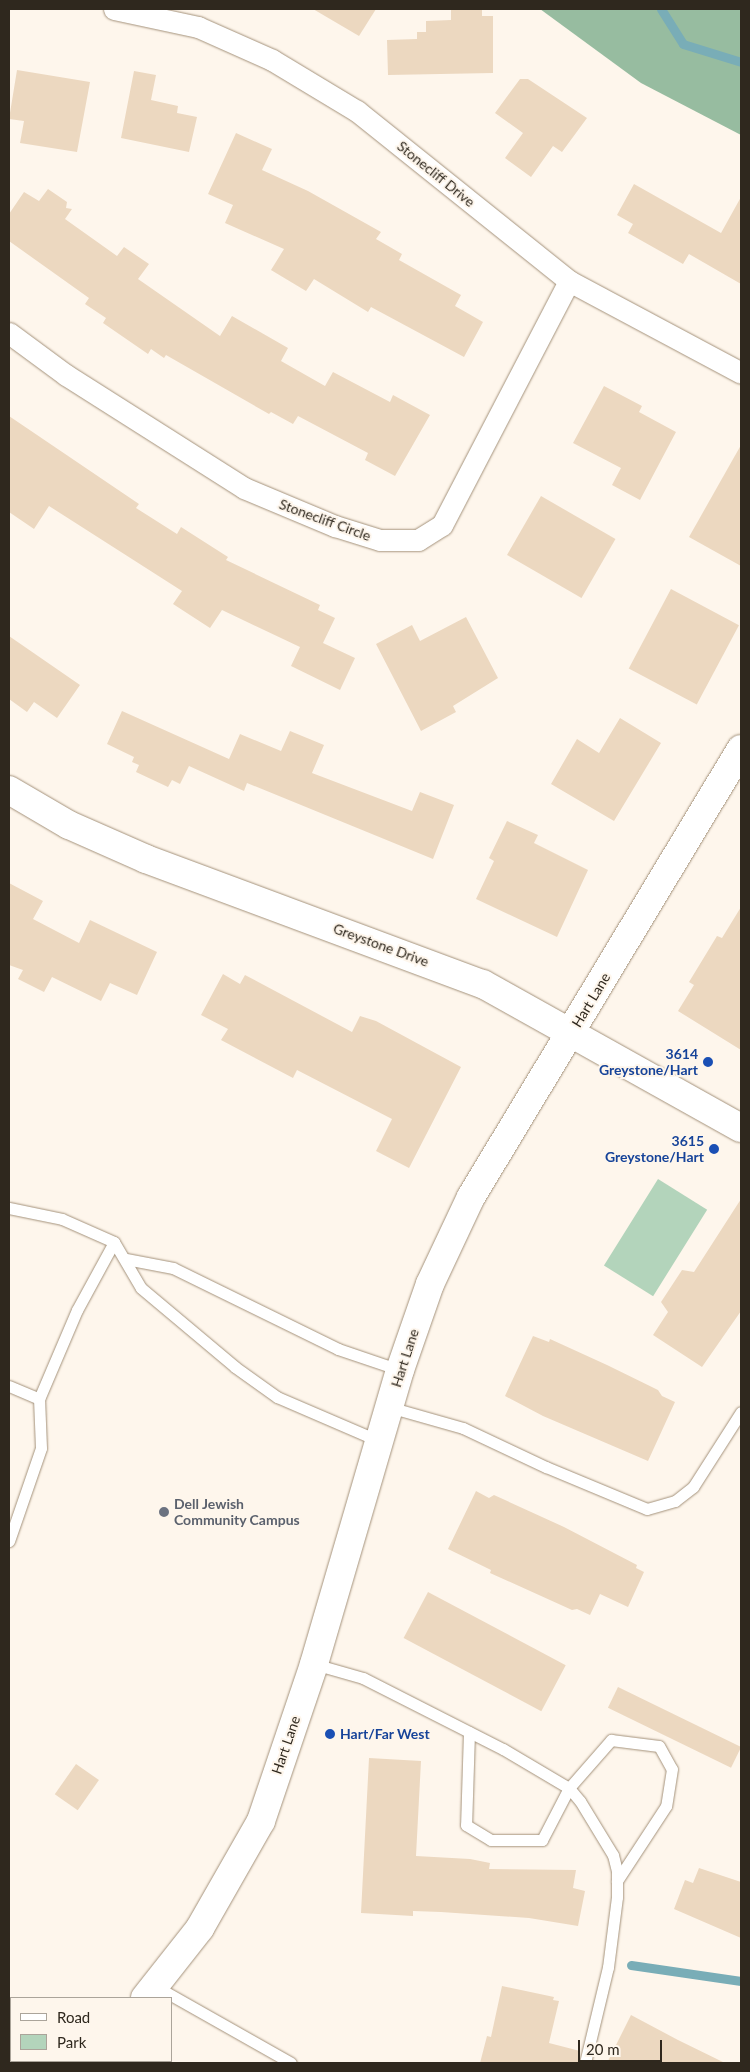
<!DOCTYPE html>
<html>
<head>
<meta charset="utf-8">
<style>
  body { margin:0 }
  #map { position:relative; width:750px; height:2072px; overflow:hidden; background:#fef6ec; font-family:Lato,sans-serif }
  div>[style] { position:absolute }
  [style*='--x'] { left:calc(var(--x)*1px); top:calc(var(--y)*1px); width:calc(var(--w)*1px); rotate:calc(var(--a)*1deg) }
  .green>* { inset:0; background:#b3d4bb; transform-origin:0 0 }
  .forest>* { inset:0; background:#97bca0 }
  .stream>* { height:9px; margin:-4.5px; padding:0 4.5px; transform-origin:4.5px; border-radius:4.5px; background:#79adb7 }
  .building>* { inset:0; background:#ecd8c0; transform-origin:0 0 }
  .roads { filter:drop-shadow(0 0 1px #a4927b) drop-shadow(0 0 1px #a4927b) }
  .lane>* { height:11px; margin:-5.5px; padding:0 5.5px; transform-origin:5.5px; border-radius:5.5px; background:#fff }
  .street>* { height:21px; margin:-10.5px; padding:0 10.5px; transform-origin:10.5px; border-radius:10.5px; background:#fff }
  .secondary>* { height:28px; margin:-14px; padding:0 14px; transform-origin:14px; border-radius:14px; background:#fff }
  .dots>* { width:14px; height:14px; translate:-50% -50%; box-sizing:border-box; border:2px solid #fef6ec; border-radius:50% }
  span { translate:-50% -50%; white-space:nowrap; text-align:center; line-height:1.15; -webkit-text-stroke:4px #fef6ec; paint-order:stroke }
  .street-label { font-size:14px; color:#2f281e }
  .transit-label { font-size:14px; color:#164399; font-weight:700 }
  .right { translate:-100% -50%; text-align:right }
  .left { translate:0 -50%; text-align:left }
  .worship-label { font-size:14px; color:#5b616d; font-weight:700 }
  .frame { position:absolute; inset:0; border:10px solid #2f281e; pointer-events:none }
  .legend { position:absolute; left:10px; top:1997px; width:162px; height:65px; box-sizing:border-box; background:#fef6ec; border:1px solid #aba49a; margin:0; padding:6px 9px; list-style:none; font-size:15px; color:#2f281e }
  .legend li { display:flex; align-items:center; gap:10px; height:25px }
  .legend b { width:25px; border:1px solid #aba49a }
  .scale { position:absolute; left:578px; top:2040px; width:84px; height:22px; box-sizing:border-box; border:2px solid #2f281e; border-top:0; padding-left:6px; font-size:15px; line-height:18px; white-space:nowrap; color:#2f281e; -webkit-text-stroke:4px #fef6ec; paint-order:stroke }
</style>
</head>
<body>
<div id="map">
  <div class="green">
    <i style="left:658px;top:1179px;width:58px;height:102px;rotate:32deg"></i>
  </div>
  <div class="forest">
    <i style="clip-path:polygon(540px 9px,741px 9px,741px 135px,641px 83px)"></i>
  </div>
  <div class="stream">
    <i style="--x:661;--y:9;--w:41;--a:57.8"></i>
    <i style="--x:683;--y:44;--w:61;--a:17.2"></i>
    <i style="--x:631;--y:1965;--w:111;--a:8.3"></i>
  </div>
  <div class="building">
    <i style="clip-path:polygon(313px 9px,376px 9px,359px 36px)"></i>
    <i style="clip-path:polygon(451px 9px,482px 9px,482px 16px,493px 16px,493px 73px,388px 75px,387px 40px,417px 39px,417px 32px,426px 32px,426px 21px,451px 20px)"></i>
    <i style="clip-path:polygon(17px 70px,90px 82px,77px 152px,20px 143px,24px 121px,9px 119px)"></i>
    <i style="clip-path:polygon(134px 71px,156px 75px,151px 100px,178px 106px,177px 113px,197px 117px,189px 152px,121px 138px)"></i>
    <i style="clip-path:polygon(520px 79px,528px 79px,587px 118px,562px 152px,553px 146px,531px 177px,505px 158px,523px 133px,495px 113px)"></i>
    <i style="clip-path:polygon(236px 133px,272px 149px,262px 170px,308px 191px,381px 232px,376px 239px,402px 254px,399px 260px,461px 295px,455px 306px,483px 322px,464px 357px,371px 307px,368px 312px,314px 279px,306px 291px,271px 270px,284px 249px,225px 223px,233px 205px,208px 194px)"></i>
    <i style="clip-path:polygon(634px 184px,721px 233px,741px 197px,741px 284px,689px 254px,683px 264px,628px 233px,633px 224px,617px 215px)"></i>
    <i style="clip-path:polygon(48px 189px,67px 202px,66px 208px,72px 209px,65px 219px,117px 256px,124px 247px,149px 264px,138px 279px,220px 336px,232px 316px,288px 348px,281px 361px,325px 386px,333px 372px,390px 402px,393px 395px,430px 415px,395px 476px,365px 460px,368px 453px,298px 416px,293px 424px,271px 412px,269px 414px,166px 355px,164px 358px,151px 349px,148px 354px,103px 323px,106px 318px,85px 304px,89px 298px,9px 241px,9px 214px,24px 192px,39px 201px)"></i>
    <i style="clip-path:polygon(604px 386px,642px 406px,639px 412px,676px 432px,640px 500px,612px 485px,621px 468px,573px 443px)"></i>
    <i style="clip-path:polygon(9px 416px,139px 504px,136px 508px,177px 534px,181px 527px,228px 557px,226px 560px,320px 605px,318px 610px,335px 618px,323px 643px,355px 658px,340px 690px,291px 666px,300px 647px,222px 610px,210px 628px,173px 604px,182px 591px,49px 506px,34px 529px,9px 512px)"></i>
    <i style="clip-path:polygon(741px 445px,741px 566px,689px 537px)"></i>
    <i style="left:541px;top:496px;width:86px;height:68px;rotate:30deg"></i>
    <i style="left:671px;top:589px;width:77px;height:90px;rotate:28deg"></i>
    <i style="clip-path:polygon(466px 617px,498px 678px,453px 706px,456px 712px,421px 731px,376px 644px,412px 625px,420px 641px)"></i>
    <i style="clip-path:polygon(9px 636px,80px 685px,57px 718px,34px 702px,27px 712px,9px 699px)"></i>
    <i style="clip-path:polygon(122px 711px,229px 759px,240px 734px,281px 751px,290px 731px,324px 745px,312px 773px,412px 811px,420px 792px,454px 805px,433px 859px,247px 783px,244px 791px,189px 766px,180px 784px,172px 780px,168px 787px,136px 772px,139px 765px,132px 762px,134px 757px,107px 744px)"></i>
    <i style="clip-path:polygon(620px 718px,661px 743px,614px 821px,551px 784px,577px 739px,599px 753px)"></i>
    <i style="clip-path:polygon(507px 821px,538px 835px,534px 843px,588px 870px,557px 937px,476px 899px,494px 861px,489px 858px)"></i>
    <i style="clip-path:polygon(9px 883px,43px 901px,33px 919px,79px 943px,90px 920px,157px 952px,137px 995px,110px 983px,101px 1001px,52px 977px,44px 992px,18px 979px,23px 970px,9px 965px)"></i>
    <i style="clip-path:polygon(741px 907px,741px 1050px,678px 1011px,694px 985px,689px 982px,717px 936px,722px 938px)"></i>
    <i style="clip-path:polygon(223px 974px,240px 984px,245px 975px,352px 1032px,360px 1016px,376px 1021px,461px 1067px,409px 1168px,376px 1151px,392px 1119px,297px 1070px,293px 1078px,221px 1040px,228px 1029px,201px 1015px)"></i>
    <i style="clip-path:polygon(741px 1199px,741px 1311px,702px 1367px,653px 1335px,668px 1312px,661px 1302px,682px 1270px,694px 1272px)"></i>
    <i style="clip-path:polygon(533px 1336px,549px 1342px,550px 1339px,607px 1365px,658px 1390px,662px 1396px,675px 1402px,648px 1461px,543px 1416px,505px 1396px)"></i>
    <i style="clip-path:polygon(476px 1491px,489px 1498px,494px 1495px,564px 1527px,637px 1565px,636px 1568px,644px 1572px,628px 1607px,600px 1594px,590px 1615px,577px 1609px,572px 1610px,490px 1573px,491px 1570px,448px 1549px)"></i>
    <i style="left:428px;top:1592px;width:156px;height:52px;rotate:28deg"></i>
    <i style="left:618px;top:1687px;width:137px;height:23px;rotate:26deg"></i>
    <i style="clip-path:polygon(369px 1758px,421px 1761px,416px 1856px,470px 1859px,490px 1863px,489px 1869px,576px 1870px,573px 1888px,585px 1891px,578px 1926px,529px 1918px,441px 1912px,413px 1911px,413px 1916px,361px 1913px)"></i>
    <i style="left:76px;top:1764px;width:28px;height:37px;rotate:35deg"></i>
    <i style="clip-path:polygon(699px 1868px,741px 1882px,741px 1938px,674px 1909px,685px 1880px,693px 1883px)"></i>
    <i style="clip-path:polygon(502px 1986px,554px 1997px,553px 2000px,559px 2001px,549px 2043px,580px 2051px,578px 2063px,480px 2063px,487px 2036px,491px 2037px)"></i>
    <i style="clip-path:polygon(631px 2015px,678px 2040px,725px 2063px,607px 2063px)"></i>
  </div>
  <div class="roads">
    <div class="lane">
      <i style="--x:9;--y:1208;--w:54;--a:11.7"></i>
      <i style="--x:62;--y:1219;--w:57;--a:23.9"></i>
      <i style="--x:114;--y:1242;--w:53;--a:59.6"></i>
      <i style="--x:141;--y:1288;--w:123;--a:40"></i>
      <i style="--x:235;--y:1367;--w:52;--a:35.5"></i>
      <i style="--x:277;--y:1397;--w:111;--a:23.3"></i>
      <i style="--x:126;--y:1259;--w:48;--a:10.8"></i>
      <i style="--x:173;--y:1268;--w:184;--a:26.1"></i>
      <i style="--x:338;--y:1349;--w:65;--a:18.7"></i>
      <i style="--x:9;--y:1386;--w:33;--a:23"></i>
      <i style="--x:39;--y:1399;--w:97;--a:-66.9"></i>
      <i style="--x:77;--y:1310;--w:77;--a:-61.4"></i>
      <i style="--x:389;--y:1407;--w:77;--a:15.8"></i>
      <i style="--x:463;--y:1428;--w:92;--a:25.2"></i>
      <i style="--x:546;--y:1467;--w:109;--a:22.6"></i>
      <i style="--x:647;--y:1509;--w:29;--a:-16"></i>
      <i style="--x:675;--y:1501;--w:23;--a:-38"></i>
      <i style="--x:693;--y:1487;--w:89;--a:-57.4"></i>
      <i style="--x:9;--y:1541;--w:98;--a:-71"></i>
      <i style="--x:41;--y:1448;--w:49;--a:-92.3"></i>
      <i style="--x:314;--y:1664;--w:51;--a:15.9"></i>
      <i style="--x:363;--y:1678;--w:157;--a:26.9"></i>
      <i style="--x:503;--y:1749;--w:77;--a:30.6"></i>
      <i style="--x:569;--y:1788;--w:17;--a:50"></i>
      <i style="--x:580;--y:1801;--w:63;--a:58.6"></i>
      <i style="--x:613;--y:1855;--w:16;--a:76"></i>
      <i style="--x:617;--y:1871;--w:26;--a:90"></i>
      <i style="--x:617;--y:1897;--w:71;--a:97.3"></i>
      <i style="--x:608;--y:1967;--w:99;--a:103.5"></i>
      <i style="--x:469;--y:1732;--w:93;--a:91.8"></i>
      <i style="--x:466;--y:1825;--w:29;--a:31"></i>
      <i style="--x:491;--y:1840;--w:51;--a:0"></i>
      <i style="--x:542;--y:1840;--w:59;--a:-62.6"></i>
      <i style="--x:569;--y:1788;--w:64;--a:-48.8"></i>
      <i style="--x:611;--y:1740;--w:48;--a:7.1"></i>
      <i style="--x:659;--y:1746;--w:26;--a:61"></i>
      <i style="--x:672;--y:1769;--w:37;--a:99"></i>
      <i style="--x:666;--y:1806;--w:90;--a:123.2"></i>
      <i style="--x:155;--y:1986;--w:156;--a:29.5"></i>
    </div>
    <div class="street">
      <i style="--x:114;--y:9;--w:86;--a:12.1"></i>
      <i style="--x:198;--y:27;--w:81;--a:24"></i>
      <i style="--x:272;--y:60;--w:99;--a:31"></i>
      <i style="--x:357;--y:111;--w:272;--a:38.7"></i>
      <i style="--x:569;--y:281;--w:195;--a:28.1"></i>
      <i style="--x:9;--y:333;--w:71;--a:36.4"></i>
      <i style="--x:66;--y:375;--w:211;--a:32.4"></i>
      <i style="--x:244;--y:488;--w:99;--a:22.7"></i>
      <i style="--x:335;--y:526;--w:47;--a:17.3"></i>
      <i style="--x:380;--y:540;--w:38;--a:0"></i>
      <i style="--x:418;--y:540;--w:28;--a:-32"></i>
      <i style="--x:442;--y:525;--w:275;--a:-62.5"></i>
    </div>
    <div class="secondary">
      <i style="--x:9;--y:790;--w:69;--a:30.3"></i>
      <i style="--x:69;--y:825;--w:84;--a:23.8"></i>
      <i style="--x:146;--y:859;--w:359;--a:20.4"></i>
      <i style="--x:483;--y:984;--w:295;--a:29.2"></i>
      <i style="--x:145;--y:1998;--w:89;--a:-51.8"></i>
      <i style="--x:200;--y:1928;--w:123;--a:-60.3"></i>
      <i style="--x:261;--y:1821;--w:166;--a:-71.3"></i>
      <i style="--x:314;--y:1664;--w:306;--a:-73.7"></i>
      <i style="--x:400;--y:1370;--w:91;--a:-70.8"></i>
      <i style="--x:430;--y:1284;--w:96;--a:-64.8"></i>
      <i style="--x:471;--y:1197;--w:523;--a:-58.92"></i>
      <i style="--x:91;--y:2063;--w:3;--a:-45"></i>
    </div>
  </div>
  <div class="dots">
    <i style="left:708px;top:1062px;background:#1a4fb4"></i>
    <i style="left:714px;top:1149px;background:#1a4fb4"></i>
    <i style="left:164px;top:1512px;background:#6b7280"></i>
    <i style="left:330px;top:1734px;background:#1a4fb4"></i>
  </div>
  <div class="street-label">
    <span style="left:436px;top:174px;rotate:39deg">Stonecliff Drive</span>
    <span style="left:325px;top:520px;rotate:20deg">Stonecliff Circle</span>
    <span style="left:381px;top:945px;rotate:20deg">Greystone Drive</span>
    <span style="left:591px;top:1000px;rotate:-59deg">Hart Lane</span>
    <span style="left:405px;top:1358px;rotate:-72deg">Hart Lane</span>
    <span style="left:286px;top:1745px;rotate:-71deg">Hart Lane</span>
  </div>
  <div class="transit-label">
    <span class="right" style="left:698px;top:1062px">3614<br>Greystone/Hart</span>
    <span class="right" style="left:704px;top:1149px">3615<br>Greystone/Hart</span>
    <span class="left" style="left:340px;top:1734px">Hart/Far West</span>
  </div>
  <div class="worship-label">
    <span class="left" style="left:174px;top:1512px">Dell Jewish<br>Community Campus</span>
  </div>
  <div class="frame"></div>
  <ul class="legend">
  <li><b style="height:6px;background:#fff"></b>Road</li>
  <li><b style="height:14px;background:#b3d4bb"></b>Park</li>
  </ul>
  <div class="scale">20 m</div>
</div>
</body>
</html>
